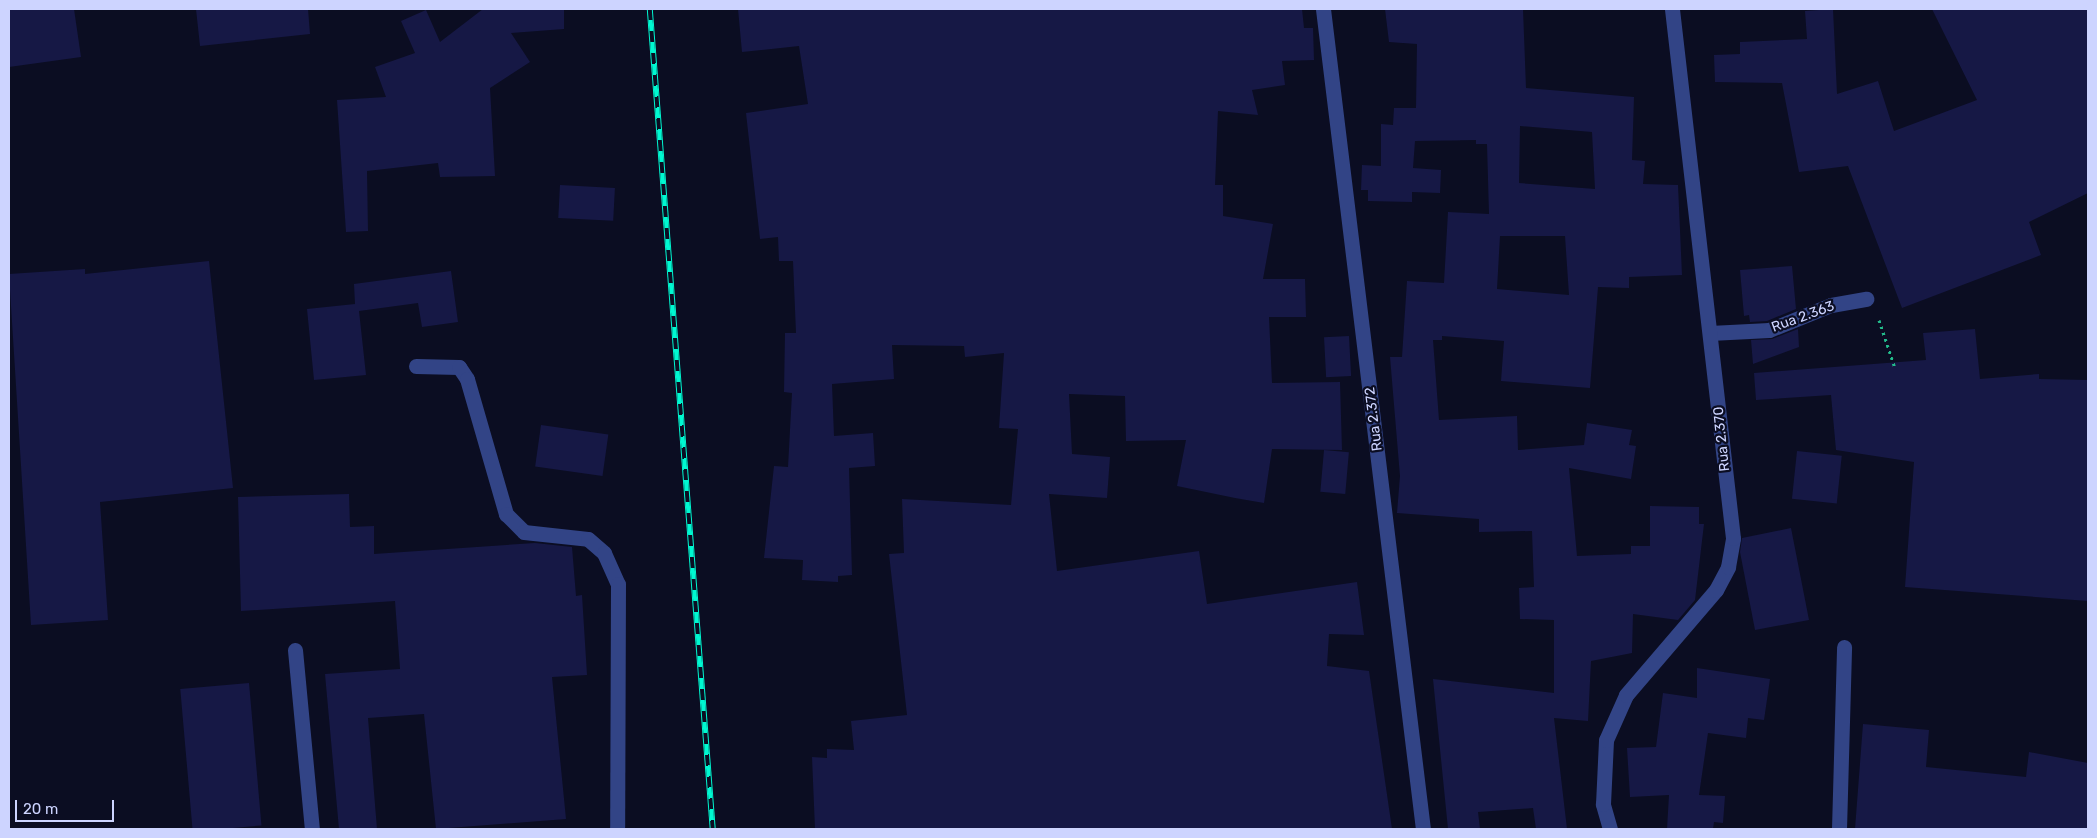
<!DOCTYPE html>
<html>
<head>
<meta charset="utf-8">
<style>
  body { margin:0 }
  #map { position:relative; width:2097px; height:838px; overflow:hidden; background:#0b0d22; font-family:Rubik,sans-serif }
  div>[style] { position:absolute }
  [style*='--x'] { left:calc(var(--x)*1px); top:calc(var(--y)*1px); width:calc(var(--w)*1px); rotate:calc(var(--a)*1deg) }
  .building>* { inset:0; background:#161845; transform-origin:0 0 }
  .path>* { height:3px; margin-top:-1.5px; transform-origin:0; background:repeating-linear-gradient(90deg,#23bd8c 0 2.5px,transparent 0 6.5px) }
  .minor>* { height:15px; margin:-7.5px; padding:0 7.5px; transform-origin:7.5px; border-radius:7.5px; background:#324486 }
  .rail>* { height:5.5px; margin-top:-2.75px; transform-origin:0; background:repeating-linear-gradient(90deg,#0b0d22 0 11px,#00f8d1 0 22px); box-sizing:border-box; border-block:1px solid #00f8d1 }
  span { translate:-50% -50%; white-space:nowrap; text-align:center; line-height:1.15; -webkit-text-stroke:4.5px #0b0d22; paint-order:stroke }
  .street-label { font-size:14px; color:#cdd4ff }
  .frame { position:absolute; inset:0; border:10px solid #cdd4ff; pointer-events:none }
  .scale { position:absolute; left:15px; top:800px; width:99px; height:22px; box-sizing:border-box; border:2px solid #cdd4ff; border-top:0; padding-left:6px; font-size:15px; line-height:18px; white-space:nowrap; color:#cdd4ff; -webkit-text-stroke:4px #0b0d22; paint-order:stroke }
</style>
</head>
<body>
<div id="map">
  <div class="building">
    <i style="clip-path:polygon(9px 9px,74px 9px,81px 57px,9px 67px)"></i>
    <i style="clip-path:polygon(196px 9px,308px 9px,310px 34px,200px 46px)"></i>
    <i style="clip-path:polygon(483px 9px,564px 9px,564px 29px,511px 33px,530px 62px,490px 88px,495px 176px,440px 177px,438px 163px,367px 171px,368px 231px,346px 232px,337px 100px,386px 97px,375px 67px,415px 53px,401px 21px,426px 10px,440px 42px)"></i>
    <i style="clip-path:polygon(738px 9px,1302px 9px,1304px 28px,1313px 28px,1314px 60px,1282px 61px,1285px 85px,1252px 90px,1258px 115px,1218px 111px,1215px 185px,1223px 185px,1223px 216px,1273px 224px,1263px 279px,1305px 279px,1306px 317px,1269px 317px,1272px 383px,1340px 382px,1342px 450px,1272px 449px,1264px 503px,1235px 498px,1177px 486px,1186px 440px,1126px 441px,1125px 396px,1069px 394px,1072px 454px,1110px 457px,1107px 498px,1049px 494px,1057px 571px,1199px 551px,1207px 604px,1357px 582px,1364px 635px,1329px 634px,1327px 666px,1369px 671px,1392px 829px,815px 829px,812px 757px,827px 758px,827px 749px,854px 750px,851px 721px,907px 715px,889px 554px,904px 553px,902px 499px,1011px 505px,1018px 429px,999px 428px,1004px 353px,965px 357px,964px 346px,892px 345px,894px 379px,832px 384px,834px 436px,873px 433px,875px 466px,849px 468px,852px 575px,838px 576px,838px 582px,802px 580px,803px 560px,764px 558px,774px 466px,788px 467px,792px 393px,784px 392px,785px 333px,796px 333px,793px 261px,779px 261px,778px 237px,760px 239px,746px 113px,808px 104px,799px 46px,742px 52px)"></i>
    <i style="clip-path:polygon(evenodd,1385px 9px,1523px 9px,1526px 88px,1634px 97px,1632px 160px,1645px 161px,1643px 184px,1678px 185px,1682px 275px,1629px 277px,1629px 288px,1598px 287px,1590px 388px,1501px 381px,1504px 341px,1442px 336px,1442px 340px,1433px 340px,1439px 420px,1517px 416px,1518px 450px,1584px 445px,1587px 423px,1632px 430px,1629px 445px,1636px 446px,1631px 479px,1569px 468px,1577px 556px,1631px 554px,1631px 546px,1650px 546px,1650px 506px,1699px 507px,1699px 524px,1704px 524px,1695px 600px,1678px 620px,1633px 614px,1632px 653px,1591px 661px,1588px 721px,1554px 718px,1567px 829px,1536px 829px,1533px 808px,1478px 812px,1480px 829px,1448px 829px,1433px 679px,1554px 693px,1554px 620px,1520px 619px,1519px 588px,1534px 587px,1532px 531px,1479px 532px,1479px 519px,1397px 513px,1400px 476px,1390px 357px,1402px 357px,1407px 281px,1444px 283px,1448px 212px,1489px 214px,1487px 144px,1476px 144px,1476px 140px,1415px 141px,1413px 168px,1441px 170px,1440px 193px,1412px 192px,1412px 202px,1368px 201px,1368px 190px,1361px 190px,1362px 165px,1381px 166px,1381px 124px,1393px 125px,1394px 108px,1416px 108px,1417px 44px,1389px 42px,1385px 9px,1520px 126px,1592px 132px,1595px 189px,1519px 183px,1520px 126px,1385px 9px,1500px 236px,1565px 236px,1569px 295px,1497px 289px,1500px 236px)"></i>
    <i style="clip-path:polygon(1833px 9px,1837px 94px,1878px 81px,1894px 131px,1977px 100px,1932px 9px,2088px 9px,2088px 193px,2029px 222px,2041px 255px,1902px 308px,1848px 166px,1799px 172px,1782px 83px,1715px 82px,1714px 55px,1740px 54px,1740px 42px,1807px 39px,1805px 11px)"></i>
    <i style="left:560px;top:185px;width:55px;height:33px;rotate:3deg"></i>
    <i style="clip-path:polygon(209px 261px,233px 488px,100px 502px,108px 620px,31px 625px,9px 274px,85px 269px,85px 274px)"></i>
    <i style="clip-path:polygon(1792px 266px,1796px 309px,1767px 321px,1750px 322px,1749px 315px,1744px 316px,1740px 270px)"></i>
    <i style="clip-path:polygon(451px 271px,458px 322px,422px 327px,418px 303px,359px 311px,366px 375px,314px 380px,307px 309px,355px 304px,354px 284px)"></i>
    <i style="clip-path:polygon(1798px 329px,1799px 347px,1753px 364px,1751px 340px,1772px 339px)"></i>
    <i style="clip-path:polygon(1975px 329px,1980px 379px,2039px 374px,2039px 379px,2088px 380px,2088px 601px,1905px 587px,1914px 462px,1836px 450px,1831px 395px,1756px 400px,1754px 373px,1926px 360px,1923px 333px)"></i>
    <i style="left:1349px;top:336px;width:40px;height:25px;rotate:87deg"></i>
    <i style="left:541px;top:425px;width:68px;height:42px;rotate:8deg"></i>
    <i style="left:1324px;top:450px;width:25px;height:42px;rotate:5deg"></i>
    <i style="left:1797px;top:451px;width:45px;height:48px;rotate:6deg"></i>
    <i style="clip-path:polygon(349px 494px,350px 527px,374px 526px,374px 554px,535px 543px,572px 547px,576px 596px,582px 595px,587px 675px,552px 677px,566px 819px,436px 829px,424px 714px,368px 718px,377px 829px,339px 829px,325px 674px,400px 669px,395px 601px,241px 611px,238px 497px)"></i>
    <i style="clip-path:polygon(1791px 528px,1809px 620px,1755px 630px,1740px 552px,1742px 538px)"></i>
    <i style="clip-path:polygon(1697px 668px,1770px 679px,1764px 720px,1748px 718px,1746px 738px,1708px 733px,1699px 795px,1725px 796px,1723px 823px,1714px 822px,1713px 829px,1667px 829px,1669px 795px,1630px 797px,1627px 748px,1656px 747px,1663px 693px,1697px 698px)"></i>
    <i style="left:249px;top:683px;width:143px;height:69px;rotate:85deg"></i>
    <i style="clip-path:polygon(1863px 724px,1929px 730px,1926px 767px,2026px 777px,2029px 752px,2088px 763px,2088px 829px,1855px 829px)"></i>
  </div>
  <div class="path">
    <i style="--x:1879;--y:320;--w:51;--a:71.6"></i>
  </div>
  <div class="minor">
    <i style="--x:1323;--y:9;--w:826;--a:83.05"></i>
    <i style="--x:1710;--y:333;--w:59;--a:-2.9"></i>
    <i style="--x:1769;--y:330;--w:67;--a:-22"></i>
    <i style="--x:1831;--y:305;--w:36;--a:-10"></i>
    <i style="--x:416;--y:366;--w:43;--a:1.3"></i>
    <i style="--x:459;--y:367;--w:14;--a:56"></i>
    <i style="--x:467;--y:379;--w:141;--a:73.9"></i>
    <i style="--x:506;--y:514;--w:25;--a:45"></i>
    <i style="--x:524;--y:532;--w:64;--a:6.2"></i>
    <i style="--x:588;--y:539;--w:21;--a:41"></i>
    <i style="--x:604;--y:553;--w:34;--a:66"></i>
    <i style="--x:618;--y:584;--w:245;--a:90.2"></i>
    <i style="--x:295;--y:650;--w:180;--a:84.6"></i>
    <i style="--x:1610;--y:829;--w:26;--a:-106"></i>
    <i style="--x:1603;--y:804;--w:64;--a:-87.3"></i>
    <i style="--x:1606;--y:740;--w:49;--a:-66"></i>
    <i style="--x:1626;--y:695;--w:138;--a:-49.4"></i>
    <i style="--x:1716;--y:590;--w:26;--a:-62"></i>
    <i style="--x:1728;--y:567;--w:29;--a:-80"></i>
    <i style="--x:1733;--y:538;--w:533;--a:-96.58"></i>
    <i style="--x:1839;--y:829;--w:182;--a:-88.4"></i>
  </div>
  <div class="rail">
    <i style="--x:650;--y:9;--w:822;--a:85.61"></i>
  </div>
  <div class="street-label">
    <span style="left:1803px;top:317px;rotate:-20deg">Rua 2.363</span>
    <span style="left:1374px;top:419px;rotate:-97deg">Rua 2.372</span>
    <span style="left:1722px;top:439px;rotate:-96deg">Rua 2.370</span>
  </div>
  <div class="frame"></div>
  <div class="scale">20 m</div>
</div>
</body>
</html>
